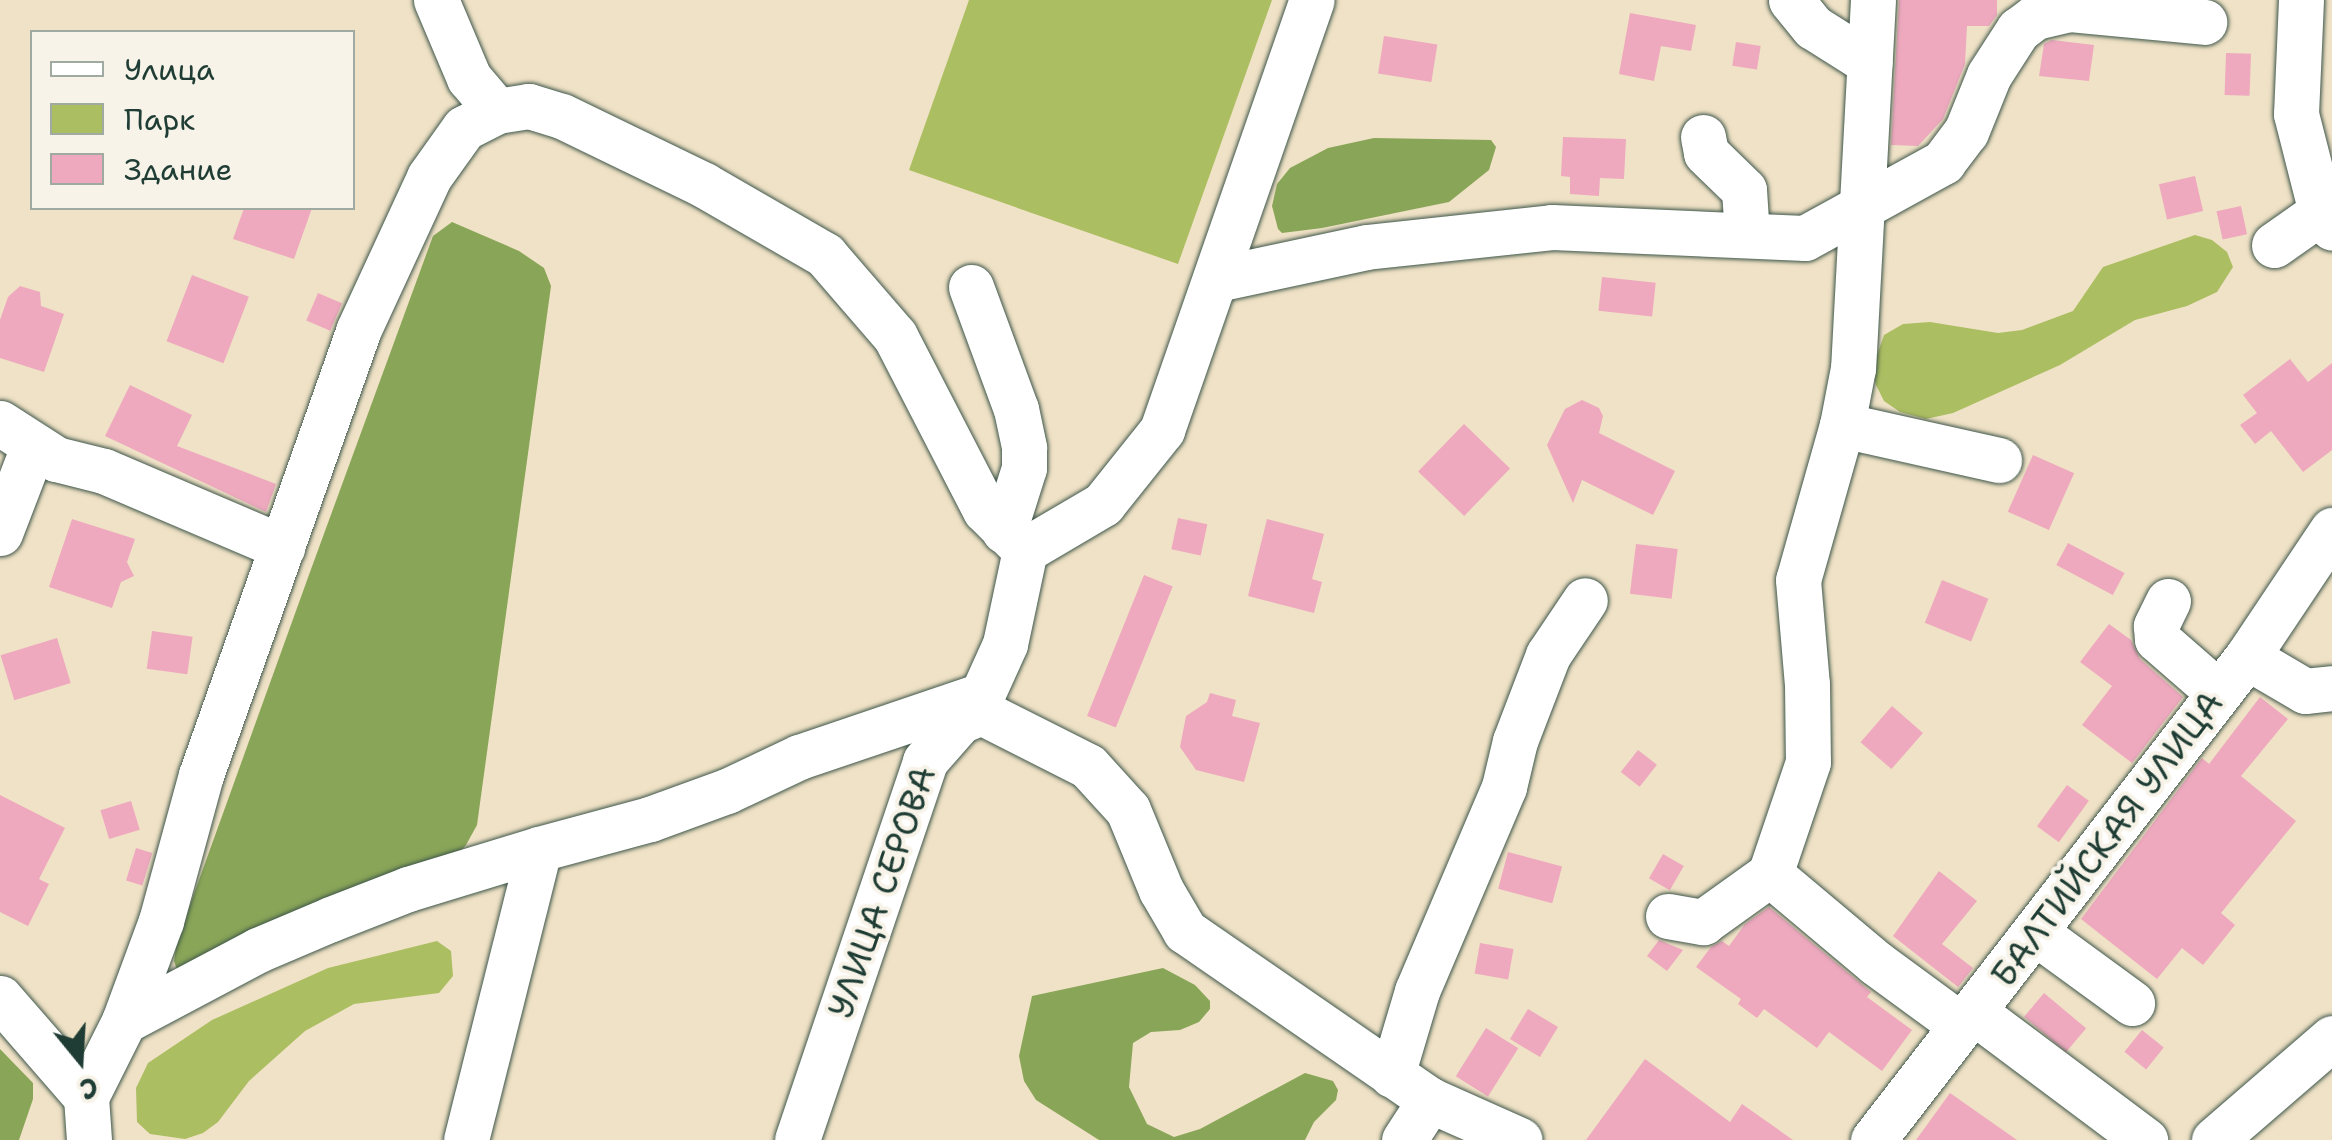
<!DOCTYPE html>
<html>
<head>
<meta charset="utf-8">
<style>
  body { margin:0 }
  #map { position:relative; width:2332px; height:1140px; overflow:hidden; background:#f0e2c6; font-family:"Shantell Sans",sans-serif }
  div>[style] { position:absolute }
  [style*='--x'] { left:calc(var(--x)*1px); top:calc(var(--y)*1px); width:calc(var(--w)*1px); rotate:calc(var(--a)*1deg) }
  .green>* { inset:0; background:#acbe62 }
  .forest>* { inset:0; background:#89a558 }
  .building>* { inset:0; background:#eea9be; transform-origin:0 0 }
  .roads { filter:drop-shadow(0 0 2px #3e564a) drop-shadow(0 0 2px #3e564a) }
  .minor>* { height:45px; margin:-22.5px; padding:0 22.5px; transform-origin:22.5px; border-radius:22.5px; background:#fff }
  span { translate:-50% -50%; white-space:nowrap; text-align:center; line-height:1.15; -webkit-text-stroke:8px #f7f3e8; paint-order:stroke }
  .street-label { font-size:35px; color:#1f3d34 }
  .legend { position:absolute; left:30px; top:30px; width:325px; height:180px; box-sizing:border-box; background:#f7f3e8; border:2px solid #a1aaa0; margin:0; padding:12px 18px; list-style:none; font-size:30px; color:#1f3d34 }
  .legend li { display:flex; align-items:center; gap:20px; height:50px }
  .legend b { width:50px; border:2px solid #a1aaa0 }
  .north { position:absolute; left:30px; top:1010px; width:100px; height:100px; -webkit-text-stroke:8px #f7f3e8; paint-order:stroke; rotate:162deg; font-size:28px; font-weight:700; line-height:40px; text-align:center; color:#1f3d34 }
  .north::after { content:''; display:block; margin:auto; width:35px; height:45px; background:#1f3d34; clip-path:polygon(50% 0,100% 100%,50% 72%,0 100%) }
</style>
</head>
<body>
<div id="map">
  <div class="green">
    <i style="clip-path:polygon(969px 0,1272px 0,1178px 264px,909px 170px)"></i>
    <i style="clip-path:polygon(2195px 235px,2212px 240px,2227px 252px,2233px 267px,2217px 292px,2187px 306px,2135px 320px,2060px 365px,1953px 413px,1926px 419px,1900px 412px,1884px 401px,1876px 385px,1872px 370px,1884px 335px,1903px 324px,1930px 322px,1998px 333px,2022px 330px,2073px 311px,2103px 267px)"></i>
    <i style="clip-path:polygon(437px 941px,451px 951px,453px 976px,439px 993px,354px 1004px,305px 1031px,249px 1081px,218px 1122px,203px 1133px,185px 1139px,150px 1134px,137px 1122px,136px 1088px,148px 1063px,212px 1020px,328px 968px)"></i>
  </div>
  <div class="forest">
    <i style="clip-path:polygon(1374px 138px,1491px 140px,1496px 147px,1489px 170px,1449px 202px,1322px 228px,1282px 233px,1278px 229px,1272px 206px,1277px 184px,1290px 168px,1328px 148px)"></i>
    <i style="clip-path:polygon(452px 222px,519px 251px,544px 268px,551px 286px,477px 825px,466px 845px,450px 862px,178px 972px,174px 961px,177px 941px,310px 572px,433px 236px)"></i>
    <i style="clip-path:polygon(1163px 968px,1195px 985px,1210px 1001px,1210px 1009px,1199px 1022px,1180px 1030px,1151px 1032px,1133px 1043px,1129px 1087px,1147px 1124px,1174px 1137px,1200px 1129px,1305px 1073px,1333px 1081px,1338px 1090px,1336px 1100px,1314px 1122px,1305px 1140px,1099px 1140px,1036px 1100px,1024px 1081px,1019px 1056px,1032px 996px)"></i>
    <i style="clip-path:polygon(0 1049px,33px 1083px,33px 1099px,19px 1140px,0 1140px)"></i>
  </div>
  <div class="building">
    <i style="clip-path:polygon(1899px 0,1997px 0,1997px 15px,1989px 26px,1967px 26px,1965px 64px,1943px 119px,1918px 146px,1891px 145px)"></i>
    <i style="clip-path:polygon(1630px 13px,1696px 25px,1691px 51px,1661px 46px,1654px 81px,1619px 74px)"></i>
    <i style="left:1384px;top:36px;width:54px;height:38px;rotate:9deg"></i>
    <i style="clip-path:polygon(2052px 40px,2094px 45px,2089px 81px,2039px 76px,2044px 44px)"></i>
    <i style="left:1736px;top:42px;width:25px;height:24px;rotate:9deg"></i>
    <i style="left:2226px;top:53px;width:25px;height:42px;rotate:2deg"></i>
    <i style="clip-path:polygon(1563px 137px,1626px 139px,1624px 179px,1600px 178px,1599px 196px,1570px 194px,1570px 177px,1561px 176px)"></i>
    <i style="left:2195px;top:176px;width:36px;height:37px;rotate:77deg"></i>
    <i style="left:2241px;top:206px;width:29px;height:25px;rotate:78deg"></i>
    <i style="clip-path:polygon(244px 208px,312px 208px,294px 259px,233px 239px)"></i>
    <i style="left:192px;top:275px;width:61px;height:71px;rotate:21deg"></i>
    <i style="left:1602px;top:277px;width:54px;height:34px;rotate:6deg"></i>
    <i style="clip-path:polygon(20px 286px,40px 292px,41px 306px,64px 314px,44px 372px,0 358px,0 320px,8px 297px)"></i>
    <i style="left:318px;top:293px;width:26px;height:30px;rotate:23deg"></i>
    <i style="clip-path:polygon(2290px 359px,2308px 382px,2332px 363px,2332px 450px,2303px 472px,2271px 431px,2255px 444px,2240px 425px,2257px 413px,2243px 395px)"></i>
    <i style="clip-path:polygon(130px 385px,192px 415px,177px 446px,276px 484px,266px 512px,105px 436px)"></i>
    <i style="clip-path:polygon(1582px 400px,1599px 408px,1603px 416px,1599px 433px,1675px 471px,1653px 515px,1582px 480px,1573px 503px,1547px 445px,1565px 409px)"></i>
    <i style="left:1464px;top:424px;width:64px;height:66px;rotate:44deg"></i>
    <i style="left:2033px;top:455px;width:45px;height:62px;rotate:24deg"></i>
    <i style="left:1178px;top:518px;width:30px;height:32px;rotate:12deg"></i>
    <i style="clip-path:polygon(72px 519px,135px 539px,127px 562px,134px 576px,121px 582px,112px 608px,49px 587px)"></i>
    <i style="clip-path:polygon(1267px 519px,1324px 534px,1312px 579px,1322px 582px,1314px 613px,1248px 596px)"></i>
    <i style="left:2068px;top:543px;width:64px;height:25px;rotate:28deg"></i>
    <i style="left:1636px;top:544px;width:42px;height:50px;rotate:7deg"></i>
    <i style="left:1144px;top:575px;width:31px;height:152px;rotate:22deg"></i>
    <i style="left:1942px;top:580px;width:50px;height:46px;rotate:22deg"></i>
    <i style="clip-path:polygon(2109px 624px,2131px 640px,2140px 659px,2183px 697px,2132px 763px,2082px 725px,2112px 686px,2080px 662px)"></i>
    <i style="left:152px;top:631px;width:41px;height:38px;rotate:8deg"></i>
    <i style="left:57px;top:638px;width:47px;height:59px;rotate:73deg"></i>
    <i style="clip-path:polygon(1210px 693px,1236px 700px,1232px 716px,1260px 723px,1244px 782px,1196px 770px,1180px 747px,1186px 716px,1207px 702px)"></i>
    <i style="clip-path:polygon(2260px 697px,2288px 719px,2241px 776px,2296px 821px,2221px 913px,2235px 925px,2203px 965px,2182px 948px,2157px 979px,2081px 919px,2202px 758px,2209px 764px)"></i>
    <i style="left:1892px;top:706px;width:41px;height:48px;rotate:41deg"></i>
    <i style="left:1638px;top:750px;width:24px;height:28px;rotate:38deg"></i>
    <i style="left:2067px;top:785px;width:27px;height:51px;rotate:36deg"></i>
    <i style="clip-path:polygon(0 795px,65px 828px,39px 879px,49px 884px,28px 926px,0 912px)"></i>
    <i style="left:131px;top:801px;width:30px;height:32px;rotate:73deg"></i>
    <i style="left:136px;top:848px;width:17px;height:34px;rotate:17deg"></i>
    <i style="left:1508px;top:852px;width:56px;height:38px;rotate:15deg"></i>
    <i style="left:1663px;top:854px;width:24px;height:28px;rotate:30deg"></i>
    <i style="clip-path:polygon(1939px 871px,1977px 901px,1942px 944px,1973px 968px,1958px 987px,1893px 936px)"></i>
    <i style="clip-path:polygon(1769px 907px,1871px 992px,1867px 997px,1912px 1030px,1882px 1071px,1829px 1032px,1817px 1048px,1764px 1009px,1757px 1018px,1738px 1004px,1741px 999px,1696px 967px,1711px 947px,1722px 941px,1729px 946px,1745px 924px)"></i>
    <i style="clip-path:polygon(1659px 940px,1683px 950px,1667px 971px,1647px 956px)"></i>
    <i style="left:1480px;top:943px;width:34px;height:31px;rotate:10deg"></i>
    <i style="left:2044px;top:993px;width:55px;height:31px;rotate:40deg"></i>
    <i style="left:1528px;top:1009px;width:35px;height:35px;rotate:31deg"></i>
    <i style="left:1486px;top:1028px;width:38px;height:57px;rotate:32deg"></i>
    <i style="left:2142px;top:1030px;width:28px;height:28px;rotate:39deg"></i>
    <i style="clip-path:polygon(1645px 1059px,1730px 1122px,1742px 1104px,1793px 1140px,1586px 1140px)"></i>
    <i style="clip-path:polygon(1950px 1093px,2017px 1140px,1916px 1140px)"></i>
  </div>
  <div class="roads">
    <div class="minor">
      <i style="--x:436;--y:0;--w:85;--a:67.1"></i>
      <i style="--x:469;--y:78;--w:43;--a:49.7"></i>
      <i style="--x:1791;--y:0;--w:35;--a:51"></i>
      <i style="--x:1813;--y:27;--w:67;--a:32.3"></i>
      <i style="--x:1873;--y:0;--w:369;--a:93.1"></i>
      <i style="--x:1853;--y:368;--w:58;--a:100.9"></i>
      <i style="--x:1842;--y:425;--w:161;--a:105.8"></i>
      <i style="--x:1798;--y:580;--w:104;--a:85.1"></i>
      <i style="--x:1807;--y:684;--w:78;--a:89.3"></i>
      <i style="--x:1808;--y:762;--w:118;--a:108.7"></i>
      <i style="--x:1770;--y:874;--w:138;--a:40"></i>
      <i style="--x:1876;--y:963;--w:103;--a:36.3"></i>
      <i style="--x:2301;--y:0;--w:114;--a:92.5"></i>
      <i style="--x:2296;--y:114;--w:101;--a:75.7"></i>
      <i style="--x:2321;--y:212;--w:19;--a:55"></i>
      <i style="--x:1703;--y:137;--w:16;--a:79"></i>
      <i style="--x:1706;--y:153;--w:53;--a:44.2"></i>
      <i style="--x:1744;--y:190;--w:45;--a:86.2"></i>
      <i style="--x:2274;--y:245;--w:57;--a:-35.1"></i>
      <i style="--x:1217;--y:279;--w:152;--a:-12.1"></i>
      <i style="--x:1366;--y:247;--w:187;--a:-6.1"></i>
      <i style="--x:1552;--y:227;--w:253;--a:2.5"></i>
      <i style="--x:1805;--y:238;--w:158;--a:-28.8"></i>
      <i style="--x:1943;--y:162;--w:38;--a:-53"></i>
      <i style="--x:1966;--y:132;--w:61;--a:-68"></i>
      <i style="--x:1989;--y:75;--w:54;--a:-57.2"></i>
      <i style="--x:2018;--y:30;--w:21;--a:-37"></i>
      <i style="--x:2035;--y:17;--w:36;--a:-13"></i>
      <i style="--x:2070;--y:9;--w:135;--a:5.5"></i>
      <i style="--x:971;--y:287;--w:130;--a:69.8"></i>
      <i style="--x:1016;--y:409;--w:40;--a:78"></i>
      <i style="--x:1024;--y:448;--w:20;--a:90"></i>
      <i style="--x:1024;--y:468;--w:66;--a:107.6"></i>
      <i style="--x:0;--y:423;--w:67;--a:32.7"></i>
      <i style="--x:56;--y:459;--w:49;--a:14"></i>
      <i style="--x:104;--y:471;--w:194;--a:23.1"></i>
      <i style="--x:1842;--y:425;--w:161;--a:12.6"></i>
      <i style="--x:0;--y:533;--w:92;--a:-69"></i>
      <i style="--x:1025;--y:550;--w:91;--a:-30.5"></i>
      <i style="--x:1103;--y:504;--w:95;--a:-51.4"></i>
      <i style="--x:1162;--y:430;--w:455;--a:-70.8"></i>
      <i style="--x:2168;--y:601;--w:28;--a:116"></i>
      <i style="--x:2156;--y:626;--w:13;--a:86"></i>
      <i style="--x:2157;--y:639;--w:82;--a:41.1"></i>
      <i style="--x:2247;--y:657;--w:67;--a:30.4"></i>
      <i style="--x:2305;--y:691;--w:27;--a:-6"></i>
      <i style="--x:981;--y:712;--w:120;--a:26.8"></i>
      <i style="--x:1088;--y:766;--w:59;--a:47.7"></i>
      <i style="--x:1128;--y:810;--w:87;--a:67.6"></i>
      <i style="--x:1161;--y:890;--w:48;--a:59.7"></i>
      <i style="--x:1185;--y:931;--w:298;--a:34.6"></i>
      <i style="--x:1430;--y:1100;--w:98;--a:24"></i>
      <i style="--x:981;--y:712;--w:17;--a:-87"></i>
      <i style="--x:982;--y:695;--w:56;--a:-65.7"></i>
      <i style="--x:1005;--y:644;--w:96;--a:-78"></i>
      <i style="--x:1668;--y:916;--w:36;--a:10"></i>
      <i style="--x:1703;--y:922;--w:82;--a:-35.6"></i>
      <i style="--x:2036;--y:933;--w:119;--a:36.1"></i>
      <i style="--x:0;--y:998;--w:131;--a:49"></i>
      <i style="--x:86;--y:1097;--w:43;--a:86"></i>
      <i style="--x:1974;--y:1012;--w:214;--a:36.8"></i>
      <i style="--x:124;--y:1021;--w:152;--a:-27.9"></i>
      <i style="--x:258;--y:950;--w:79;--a:-23"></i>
      <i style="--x:331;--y:919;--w:83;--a:-21.3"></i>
      <i style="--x:408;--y:889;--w:137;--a:-17"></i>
      <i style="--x:1392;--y:1075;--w:88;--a:-73.4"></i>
      <i style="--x:1417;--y:991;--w:222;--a:-66.9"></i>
      <i style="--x:1504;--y:787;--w:47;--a:-76.6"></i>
      <i style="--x:1515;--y:741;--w:92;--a:-69"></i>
      <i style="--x:1548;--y:655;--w:66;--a:-56.1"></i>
      <i style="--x:86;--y:1097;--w:85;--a:-63.4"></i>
      <i style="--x:124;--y:1021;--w:107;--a:-69.7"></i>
      <i style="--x:161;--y:921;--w:151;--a:-74.7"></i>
      <i style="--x:201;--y:775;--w:471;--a:-70.5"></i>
      <i style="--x:358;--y:331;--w:170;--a:-65.2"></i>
      <i style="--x:429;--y:177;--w:60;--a:-54.5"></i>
      <i style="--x:464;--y:128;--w:37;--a:-27"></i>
      <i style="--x:497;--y:111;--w:32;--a:-9"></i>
      <i style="--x:529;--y:106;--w:34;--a:17"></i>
      <i style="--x:562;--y:116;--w:158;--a:25.9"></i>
      <i style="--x:704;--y:185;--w:140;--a:30"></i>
      <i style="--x:825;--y:255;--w:107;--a:49.2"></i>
      <i style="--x:895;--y:336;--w:196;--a:62.7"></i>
      <i style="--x:985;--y:510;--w:57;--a:45"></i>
      <i style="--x:466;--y:1140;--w:300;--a:-75.9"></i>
      <i style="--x:539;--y:849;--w:115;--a:-15.1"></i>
      <i style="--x:650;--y:819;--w:82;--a:-20"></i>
      <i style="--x:727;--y:791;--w:80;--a:-25.3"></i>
      <i style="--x:799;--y:757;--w:193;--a:-18.7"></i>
      <i style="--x:797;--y:1140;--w:400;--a:-71.3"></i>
      <i style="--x:925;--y:761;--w:53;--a:-48.8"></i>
      <i style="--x:960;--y:721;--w:23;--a:-23"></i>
      <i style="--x:1404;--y:1140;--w:48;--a:-57"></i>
      <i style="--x:1873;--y:1140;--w:611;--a:-52.25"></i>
      <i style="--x:2247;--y:657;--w:153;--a:-56.2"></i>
      <i style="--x:2214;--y:1140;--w:156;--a:-40.8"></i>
    </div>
  </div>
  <div class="street-label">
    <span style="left:2107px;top:839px;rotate:-53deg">БАЛТИЙСКАЯ УЛИЦА</span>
    <span style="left:882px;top:892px;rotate:-71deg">УЛИЦА СЕРОВА</span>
  </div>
  <ul class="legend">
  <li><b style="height:12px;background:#fff"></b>Улица</li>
  <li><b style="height:28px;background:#acbe62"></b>Парк</li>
  <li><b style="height:28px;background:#eea9be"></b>Здание</li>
  </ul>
  <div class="north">С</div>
</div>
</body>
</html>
